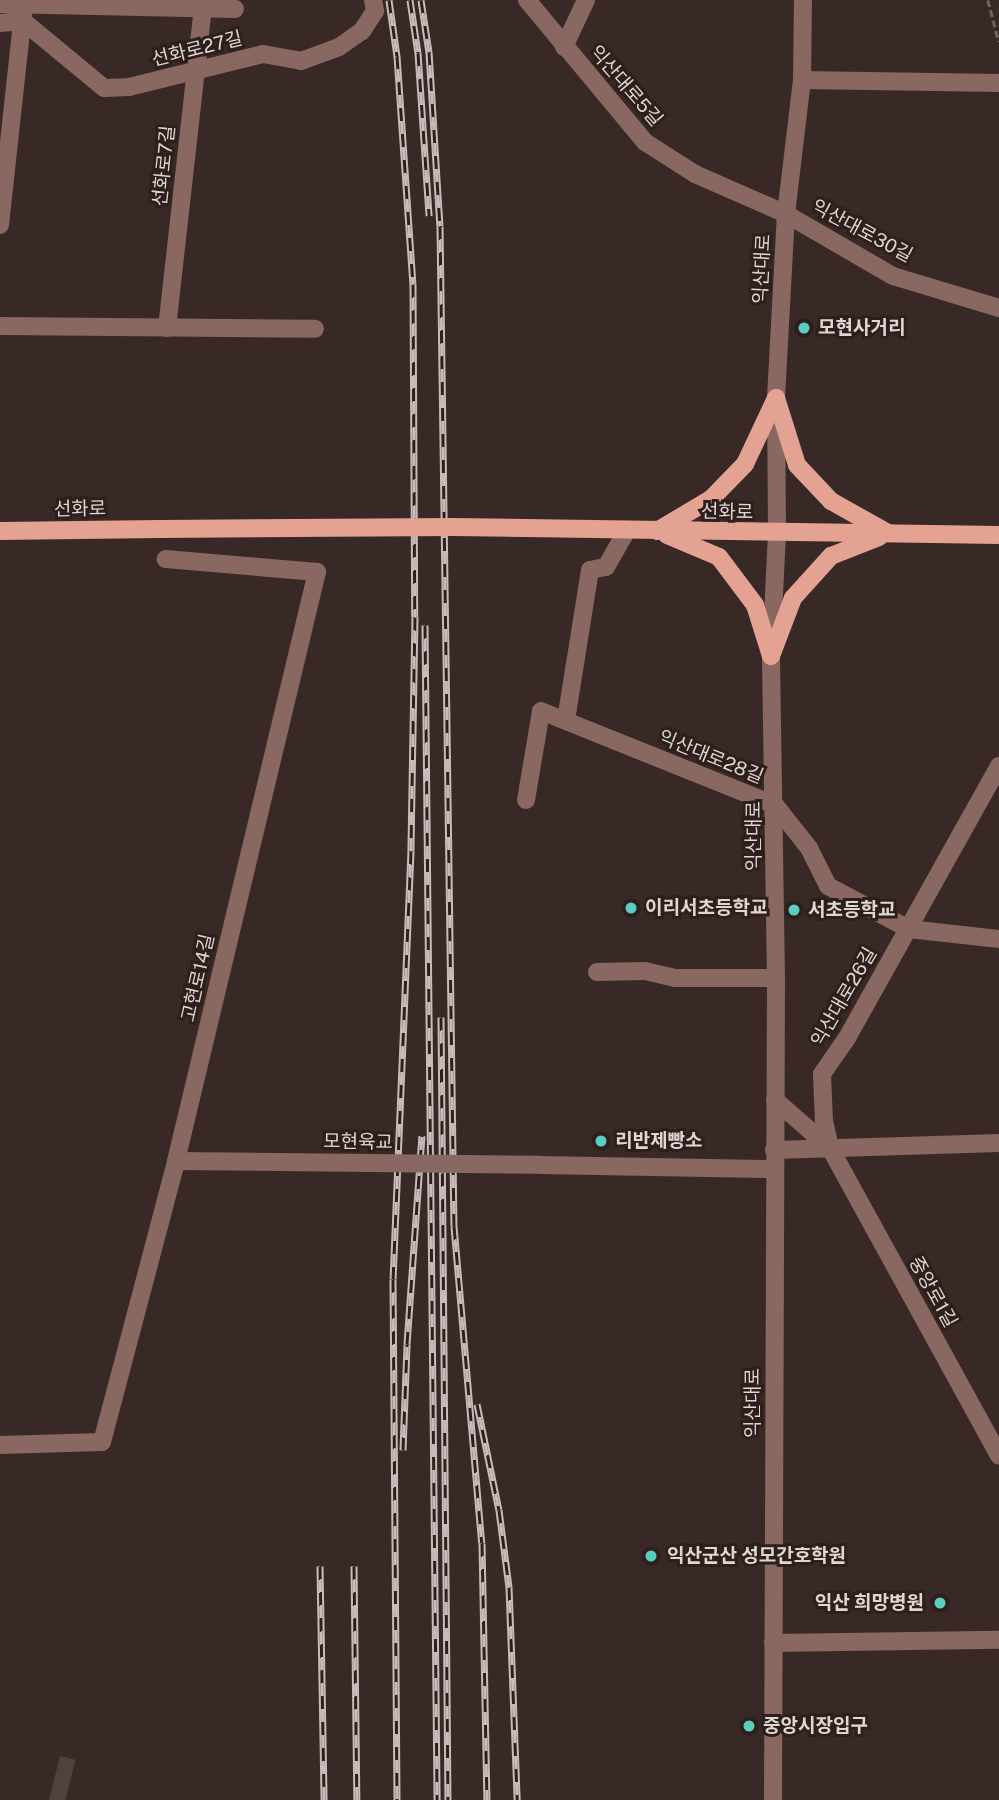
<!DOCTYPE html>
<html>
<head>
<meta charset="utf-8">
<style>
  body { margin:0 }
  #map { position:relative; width:999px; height:1800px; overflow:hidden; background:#382926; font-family:"Public Sans","Noto Sans KR",sans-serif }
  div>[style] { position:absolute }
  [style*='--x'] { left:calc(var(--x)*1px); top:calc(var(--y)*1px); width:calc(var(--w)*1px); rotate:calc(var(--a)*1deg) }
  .building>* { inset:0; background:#51413d; transform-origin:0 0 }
  .path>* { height:2.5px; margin-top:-1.25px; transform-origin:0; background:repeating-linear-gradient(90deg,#6f625f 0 7px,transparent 0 10.5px) }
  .minor>* { height:18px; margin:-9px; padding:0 9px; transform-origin:9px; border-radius:9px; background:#886860 }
  .major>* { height:18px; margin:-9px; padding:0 9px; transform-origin:9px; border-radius:9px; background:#e3a292 }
  .rail>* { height:7px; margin-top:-3.5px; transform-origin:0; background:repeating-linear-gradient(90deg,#2d1f1c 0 13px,#c7bcba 0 26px); box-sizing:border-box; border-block:2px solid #c7bcba }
  .minor-bridge>* { height:18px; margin:-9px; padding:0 9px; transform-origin:9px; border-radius:9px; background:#886860 }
  .major-bridge>* { height:18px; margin:-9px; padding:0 9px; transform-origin:9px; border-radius:9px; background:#e3a292 }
  .dots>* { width:19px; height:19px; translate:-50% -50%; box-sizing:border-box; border:4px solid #2d1f1c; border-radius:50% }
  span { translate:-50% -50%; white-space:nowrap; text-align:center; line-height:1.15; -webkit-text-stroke:6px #2d1f1c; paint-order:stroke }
  .street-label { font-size:19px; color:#dfd5d3 }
  .poi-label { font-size:19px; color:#dfd5d3; font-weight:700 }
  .left { translate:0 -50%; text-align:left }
  .right { translate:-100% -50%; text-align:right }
</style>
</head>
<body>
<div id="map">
  <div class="building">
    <i style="left:60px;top:1756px;width:16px;height:46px;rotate:14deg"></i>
  </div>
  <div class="path">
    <i style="--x:988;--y:0;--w:43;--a:75.3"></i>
  </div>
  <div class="minor">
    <i style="--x:527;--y:0;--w:185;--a:50.3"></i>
    <i style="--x:645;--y:142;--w:59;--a:32.6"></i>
    <i style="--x:695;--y:174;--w:99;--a:23.7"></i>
    <i style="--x:786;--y:214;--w:124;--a:30.1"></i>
    <i style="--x:893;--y:276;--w:111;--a:16.8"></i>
    <i style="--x:0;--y:4;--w:235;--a:1.2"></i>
    <i style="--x:0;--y:23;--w:23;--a:-5"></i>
    <i style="--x:23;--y:21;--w:105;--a:39.6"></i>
    <i style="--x:104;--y:88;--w:25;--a:-2"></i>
    <i style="--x:129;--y:87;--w:138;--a:-13.8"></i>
    <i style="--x:263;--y:54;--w:39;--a:10"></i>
    <i style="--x:301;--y:61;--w:40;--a:-20.2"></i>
    <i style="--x:339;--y:47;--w:28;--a:-35"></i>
    <i style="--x:362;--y:31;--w:24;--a:-57"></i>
    <i style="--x:375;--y:11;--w:11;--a:-100"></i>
    <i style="--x:564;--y:47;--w:52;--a:-64.9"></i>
    <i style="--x:802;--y:80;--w:197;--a:0.9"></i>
    <i style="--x:0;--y:225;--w:213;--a:-83.8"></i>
    <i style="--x:0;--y:326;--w:315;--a:0.5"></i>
    <i style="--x:167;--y:328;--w:322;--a:-83.6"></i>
    <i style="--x:566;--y:720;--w:152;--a:-80.9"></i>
    <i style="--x:590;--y:570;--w:16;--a:-11"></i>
    <i style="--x:606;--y:567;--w:43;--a:-60.4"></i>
    <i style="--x:999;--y:766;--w:312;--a:119.2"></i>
    <i style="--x:847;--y:1038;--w:44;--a:124.8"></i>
    <i style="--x:822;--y:1074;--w:47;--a:87.6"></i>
    <i style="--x:824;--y:1121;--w:28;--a:77"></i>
    <i style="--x:830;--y:1148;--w:351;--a:61.2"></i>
    <i style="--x:526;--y:800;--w:90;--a:-80.4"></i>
    <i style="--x:541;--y:711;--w:252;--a:21.9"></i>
    <i style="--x:775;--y:805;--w:55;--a:51.7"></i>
    <i style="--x:809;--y:848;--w:42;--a:63.4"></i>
    <i style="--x:828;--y:886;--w:92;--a:28"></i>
    <i style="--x:909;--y:929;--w:91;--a:6.3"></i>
    <i style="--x:597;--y:972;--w:48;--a:-1.2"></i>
    <i style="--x:645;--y:971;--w:31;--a:13"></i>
    <i style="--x:675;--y:978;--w:101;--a:0"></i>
    <i style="--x:775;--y:1100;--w:73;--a:41.1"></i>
    <i style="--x:774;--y:1150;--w:225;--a:-1.8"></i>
    <i style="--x:540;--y:1165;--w:235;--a:1"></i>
    <i style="--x:0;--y:1445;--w:102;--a:-1.7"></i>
    <i style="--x:102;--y:1442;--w:291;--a:-75.2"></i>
    <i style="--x:176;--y:1161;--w:606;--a:-76.54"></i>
    <i style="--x:317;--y:572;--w:152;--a:-175.1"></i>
    <i style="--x:773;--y:1643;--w:226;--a:-0.8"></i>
    <i style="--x:773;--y:1800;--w:822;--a:-89.79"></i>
    <i style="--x:776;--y:978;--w:322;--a:-90.9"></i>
    <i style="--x:771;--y:656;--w:122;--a:-87.2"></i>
    <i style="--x:777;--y:534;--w:136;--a:-90.4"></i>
    <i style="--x:776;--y:398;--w:184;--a:-86.9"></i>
    <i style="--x:786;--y:214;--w:135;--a:-83.2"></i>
    <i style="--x:802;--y:80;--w:80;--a:-89.3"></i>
  </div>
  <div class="major">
    <i style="--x:776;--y:398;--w:70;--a:72.6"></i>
    <i style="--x:797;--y:465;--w:50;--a:46.6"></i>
    <i style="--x:831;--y:501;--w:63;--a:29.4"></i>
    <i style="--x:453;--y:527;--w:546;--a:0.84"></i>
    <i style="--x:0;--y:531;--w:160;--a:-0.7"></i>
    <i style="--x:657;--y:531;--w:63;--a:-30.7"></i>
    <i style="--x:711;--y:499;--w:49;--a:-45.8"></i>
    <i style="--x:745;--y:464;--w:73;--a:-64.8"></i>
    <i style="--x:667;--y:535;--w:56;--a:22.9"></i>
    <i style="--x:719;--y:557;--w:60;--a:53.1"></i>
    <i style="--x:755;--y:605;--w:53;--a:72.6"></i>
    <i style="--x:771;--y:656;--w:62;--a:-69.2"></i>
    <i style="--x:793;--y:598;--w:57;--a:-47.9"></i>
    <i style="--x:831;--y:556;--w:52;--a:-21.6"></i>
  </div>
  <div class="rail">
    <i style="--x:389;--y:0;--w:57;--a:81.9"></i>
    <i style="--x:397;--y:56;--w:229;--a:86"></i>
    <i style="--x:413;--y:284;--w:333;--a:89.7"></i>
    <i style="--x:415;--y:617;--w:234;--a:91"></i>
    <i style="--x:411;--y:851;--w:428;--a:92.4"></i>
    <i style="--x:393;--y:1279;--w:521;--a:89.56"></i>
    <i style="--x:410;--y:0;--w:54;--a:81.4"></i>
    <i style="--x:418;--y:53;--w:163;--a:86.1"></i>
    <i style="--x:421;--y:0;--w:53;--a:81.3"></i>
    <i style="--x:429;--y:52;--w:174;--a:86.4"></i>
    <i style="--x:440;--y:226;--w:1000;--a:89.2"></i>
    <i style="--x:454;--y:1226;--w:318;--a:85"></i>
    <i style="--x:482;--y:1543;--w:257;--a:88.9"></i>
    <i style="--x:425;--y:625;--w:1175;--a:89.41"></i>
    <i style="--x:441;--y:1017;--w:783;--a:89.49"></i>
    <i style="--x:477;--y:1404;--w:108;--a:78.3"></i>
    <i style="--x:499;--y:1510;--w:78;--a:82.6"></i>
    <i style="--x:509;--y:1587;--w:213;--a:87.8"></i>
    <i style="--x:403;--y:1450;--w:106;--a:-87.8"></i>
    <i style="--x:407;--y:1344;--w:209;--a:-85.9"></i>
    <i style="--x:320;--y:1566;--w:234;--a:89"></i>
    <i style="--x:354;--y:1566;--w:234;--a:89.3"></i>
  </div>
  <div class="minor-bridge">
    <i style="--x:176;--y:1161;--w:364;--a:0.6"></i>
  </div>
  <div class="major-bridge">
    <i style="--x:160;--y:529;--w:293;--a:-0.4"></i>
  </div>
  <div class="dots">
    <i style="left:804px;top:328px;background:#59cebf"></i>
    <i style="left:631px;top:908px;background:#59cebf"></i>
    <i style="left:794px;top:910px;background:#59cebf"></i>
    <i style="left:601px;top:1141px;background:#59cebf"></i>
    <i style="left:651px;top:1556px;background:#59cebf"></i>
    <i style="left:940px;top:1603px;background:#59cebf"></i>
    <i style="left:749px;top:1726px;background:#59cebf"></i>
  </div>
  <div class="street-label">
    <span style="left:197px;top:49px;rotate:-14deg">선화로27길</span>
    <span style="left:626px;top:86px;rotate:49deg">익산대로5길</span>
    <span style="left:164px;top:166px;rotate:-84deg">선화로7길</span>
    <span style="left:862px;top:231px;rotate:28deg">익산대로30길</span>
    <span style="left:762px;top:269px;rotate:-87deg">익산대로</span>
    <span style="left:80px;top:509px;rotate:-1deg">선화로</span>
    <span style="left:727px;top:512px;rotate:1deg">선화로</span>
    <span style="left:711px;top:757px;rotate:22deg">익산대로28길</span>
    <span style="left:754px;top:836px;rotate:-90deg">익산대로</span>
    <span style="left:198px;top:978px;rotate:-77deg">고현로14길</span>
    <span style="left:844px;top:997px;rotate:-60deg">익산대로26길</span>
    <span style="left:358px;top:1142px;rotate:1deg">모현육교</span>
    <span style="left:933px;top:1292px;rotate:61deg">중앙로1길</span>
    <span style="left:753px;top:1403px;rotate:-90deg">익산대로</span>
  </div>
  <div class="poi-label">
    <span class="left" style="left:818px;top:328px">모현사거리</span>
    <span class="left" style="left:645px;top:908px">이리서초등학교</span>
    <span class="left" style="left:808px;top:910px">서초등학교</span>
    <span class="left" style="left:615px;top:1141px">리반제빵소</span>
    <span class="left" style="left:667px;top:1556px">익산군산 성모간호학원</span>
    <span class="right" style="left:924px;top:1603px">익산 희망병원</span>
    <span class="left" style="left:763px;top:1726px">중앙시장입구</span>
  </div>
</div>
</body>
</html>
